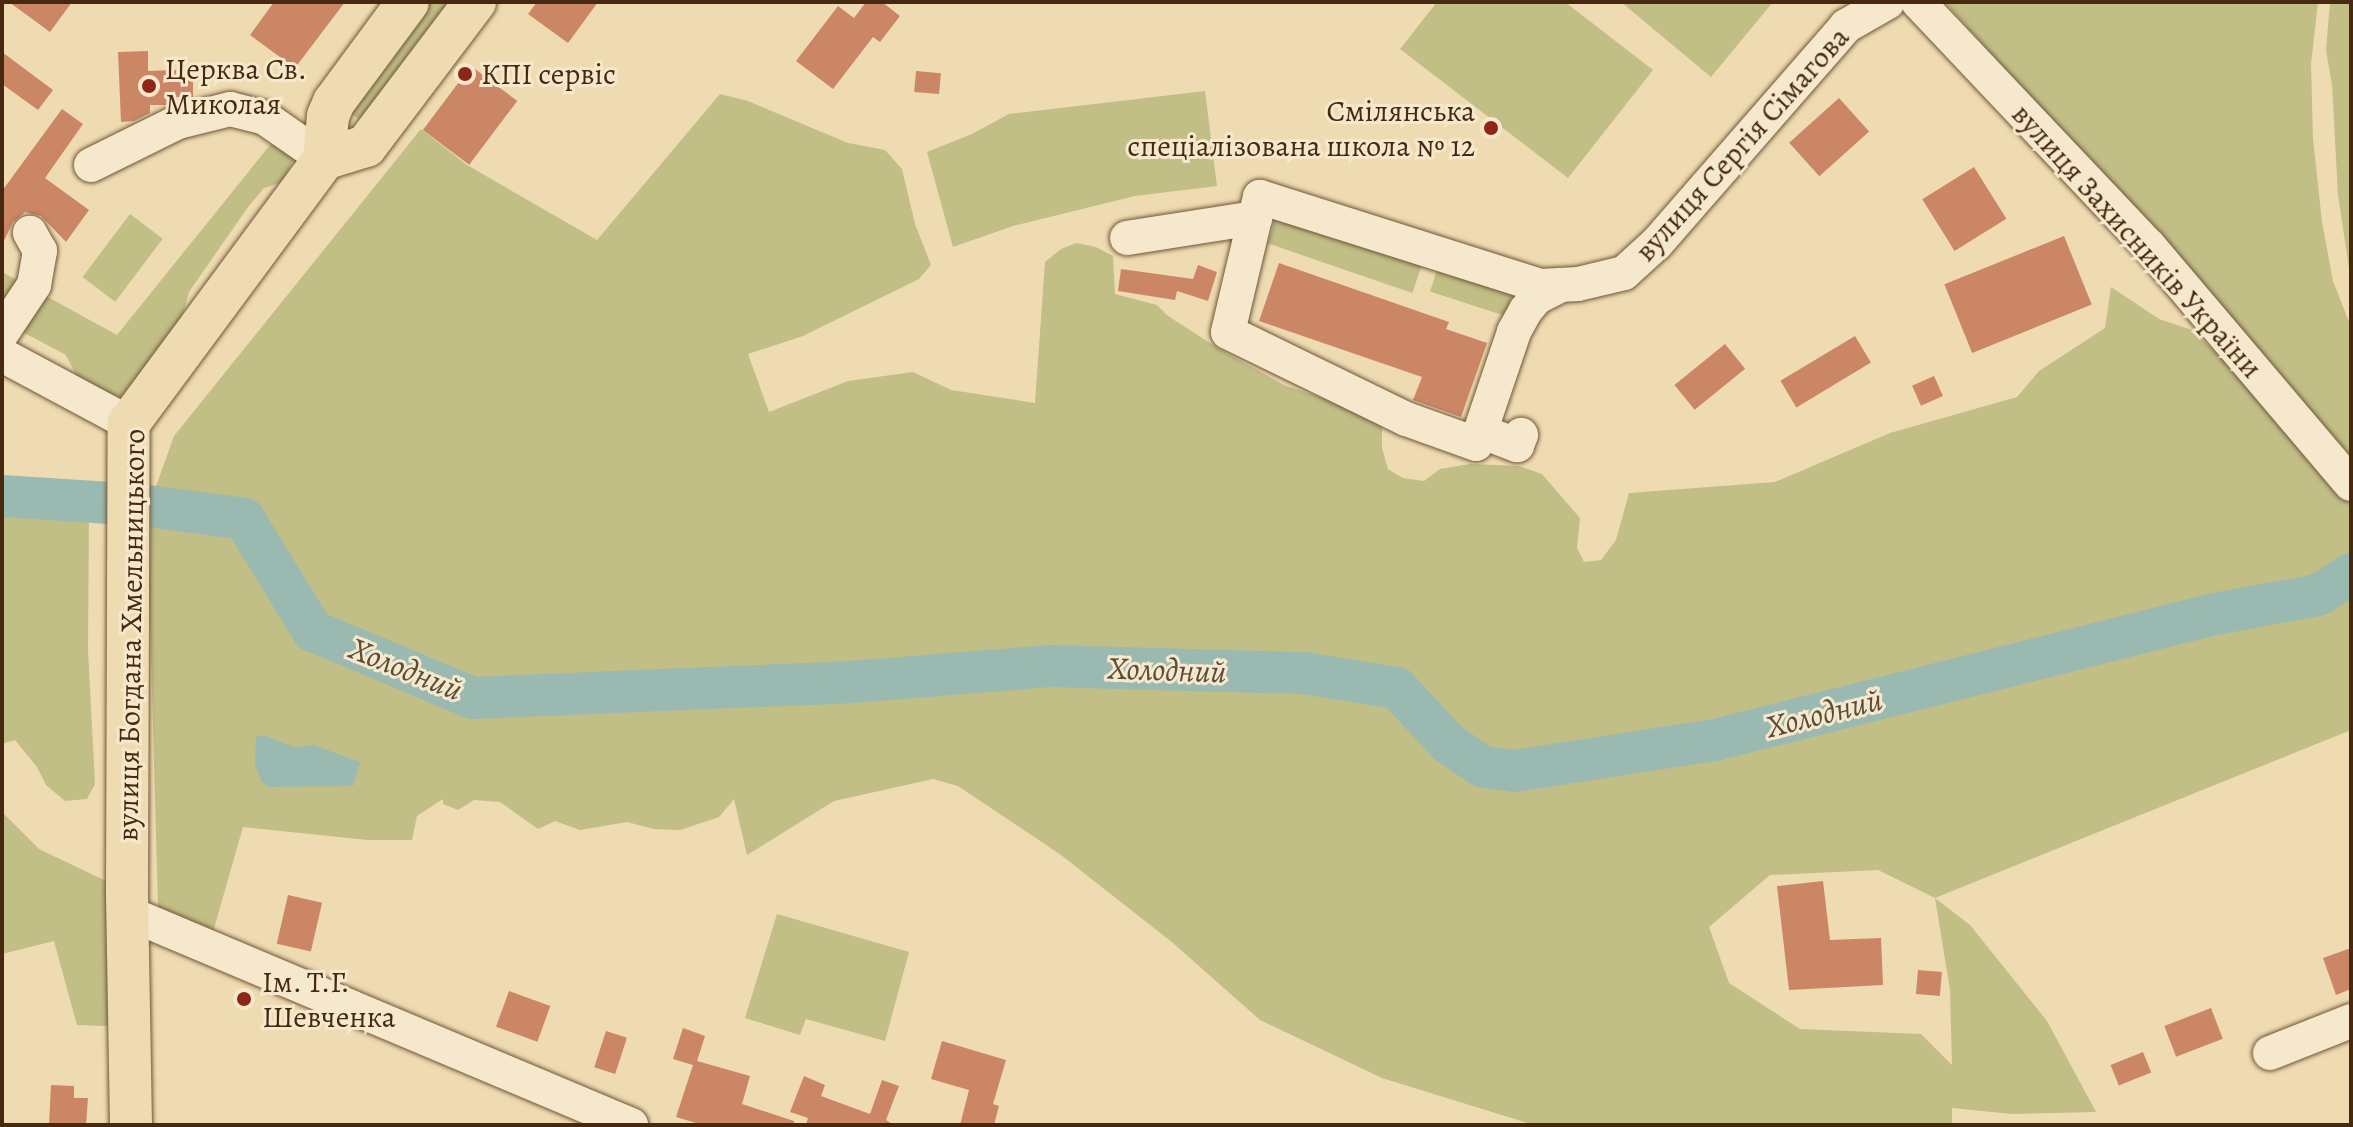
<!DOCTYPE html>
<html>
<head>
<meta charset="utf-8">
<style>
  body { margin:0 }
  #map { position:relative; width:2353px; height:1127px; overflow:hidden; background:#efdbb1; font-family:Alegreya,serif }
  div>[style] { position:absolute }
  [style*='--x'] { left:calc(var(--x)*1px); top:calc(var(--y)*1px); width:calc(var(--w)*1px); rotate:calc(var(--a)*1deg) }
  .green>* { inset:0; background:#c1be86; transform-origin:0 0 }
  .water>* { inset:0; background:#9abab1 }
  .river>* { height:42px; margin:-21px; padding:0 21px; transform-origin:21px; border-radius:21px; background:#9abab1 }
  .building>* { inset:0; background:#cb8665; transform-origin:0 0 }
  .roads { filter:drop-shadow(0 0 2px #705638) drop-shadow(0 0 2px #705638) }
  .minor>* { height:34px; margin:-17px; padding:0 17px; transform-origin:17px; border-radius:17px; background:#f5e8cc }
  .major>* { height:42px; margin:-21px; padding:0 21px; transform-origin:21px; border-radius:21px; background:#efdbb1 }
  .dots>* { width:22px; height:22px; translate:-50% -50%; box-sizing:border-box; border:4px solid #f5e8cc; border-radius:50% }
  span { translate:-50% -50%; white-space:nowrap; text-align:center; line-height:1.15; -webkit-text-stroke:6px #f5e8cc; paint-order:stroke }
  .poi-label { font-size:30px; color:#462910 }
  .left { translate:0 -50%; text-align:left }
  .right { translate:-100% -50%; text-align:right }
  .street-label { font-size:30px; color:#462910 }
  .water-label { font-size:32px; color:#5b4d38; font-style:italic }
  .frame { position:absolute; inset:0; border:4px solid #462910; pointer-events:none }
</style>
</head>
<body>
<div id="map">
  <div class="green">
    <i style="clip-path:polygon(418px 2px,475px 2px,378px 132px,340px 106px)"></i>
    <i style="clip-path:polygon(1437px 2px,1565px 2px,1653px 70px,1568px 178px,1400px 49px)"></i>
    <i style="clip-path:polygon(1621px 2px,1773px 2px,1711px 77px)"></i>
    <i style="clip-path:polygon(1945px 2px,2318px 2px,2311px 64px,2313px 139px,2322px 222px,2333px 281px,2351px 327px,2351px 456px)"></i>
    <i style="clip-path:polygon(2330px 2px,2351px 2px,2351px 282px,2338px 195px,2332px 85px,2326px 50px)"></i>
    <i style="clip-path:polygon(1205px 91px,1217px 186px,1135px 196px,1013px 226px,953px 247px,927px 152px,972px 134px,1009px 114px)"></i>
    <i style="clip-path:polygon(evenodd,720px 94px,748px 101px,848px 143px,885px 150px,902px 169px,915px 224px,931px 265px,919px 279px,803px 336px,748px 354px,769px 412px,848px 381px,913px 372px,951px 390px,1035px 403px,1045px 262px,1061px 249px,1076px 243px,1096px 247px,1113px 256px,1115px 294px,1157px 305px,1168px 316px,1221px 350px,1284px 385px,1368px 414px,1382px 427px,1382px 448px,1388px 469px,1403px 478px,1424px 481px,1440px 469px,1470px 464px,1519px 466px,1542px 474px,1580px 518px,1577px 548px,1584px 562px,1601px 560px,1616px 540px,1629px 493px,1775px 482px,1890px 433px,2017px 397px,2039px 371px,2105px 328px,2111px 287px,2159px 319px,2192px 330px,2294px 429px,2351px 500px,2351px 730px,1935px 898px,1970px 925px,2047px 1021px,2096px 1112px,2012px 1114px,1952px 1108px,1952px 1125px,1534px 1125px,1382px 1078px,1260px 1020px,1173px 943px,1061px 855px,958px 786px,933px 779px,834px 801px,747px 855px,734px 799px,719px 817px,680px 830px,654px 829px,627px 822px,580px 830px,555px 821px,538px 829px,500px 802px,474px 800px,458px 810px,443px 804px,443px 799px,417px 816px,412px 840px,368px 840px,243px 827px,213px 932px,158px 908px,148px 543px,155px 489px,174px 436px,421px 129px,467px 165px,597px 240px,720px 94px,1878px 870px,1935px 898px,1950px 990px,1952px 1065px,1921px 1034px,1800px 1029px,1729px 983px,1709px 927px,1770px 875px,1878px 870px)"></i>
    <i style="clip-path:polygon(284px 144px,296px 153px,283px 182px,264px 188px,248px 207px,189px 292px,183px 314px,136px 392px,116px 397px,77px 377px,66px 355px,2px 321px,2px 272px,117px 335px,270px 145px)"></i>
    <i style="left:1278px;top:213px;width:153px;height:32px;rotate:19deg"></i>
    <i style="left:130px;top:214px;width:41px;height:79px;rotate:37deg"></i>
    <i style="left:1439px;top:264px;width:79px;height:29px;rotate:18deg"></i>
    <i style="clip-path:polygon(2px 496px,73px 501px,89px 514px,88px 650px,95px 784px,87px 799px,65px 801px,46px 785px,37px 767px,15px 740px,2px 744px)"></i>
    <i style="clip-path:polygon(2px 812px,39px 849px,127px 891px,130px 1027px,77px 1025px,54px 941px,2px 954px)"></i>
    <i style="clip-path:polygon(777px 914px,909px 952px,885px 1041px,806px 1019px,800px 1035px,745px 1018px)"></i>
  </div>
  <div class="water">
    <i style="clip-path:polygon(263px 735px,294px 747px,313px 745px,360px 762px,353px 786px,268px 787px,261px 781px,255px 764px,256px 737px)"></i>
  </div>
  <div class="river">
    <i style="--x:2;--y:496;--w:139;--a:3.7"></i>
    <i style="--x:141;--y:505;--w:104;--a:7.7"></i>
    <i style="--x:244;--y:519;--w:132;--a:58.4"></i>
    <i style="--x:313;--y:631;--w:173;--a:22.7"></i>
    <i style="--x:473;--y:698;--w:378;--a:-2.4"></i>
    <i style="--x:851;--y:682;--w:199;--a:-4.6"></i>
    <i style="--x:1049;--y:666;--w:254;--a:1.6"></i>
    <i style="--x:1303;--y:673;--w:95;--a:9.1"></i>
    <i style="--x:1397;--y:688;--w:75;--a:47.2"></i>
    <i style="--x:1448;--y:743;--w:42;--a:34.4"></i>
    <i style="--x:1483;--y:767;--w:31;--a:7"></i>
    <i style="--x:1514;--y:771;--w:203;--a:-8.8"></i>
    <i style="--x:1715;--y:740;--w:516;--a:-14.14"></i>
    <i style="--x:2215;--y:614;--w:105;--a:-10.5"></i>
    <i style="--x:2318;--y:595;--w:39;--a:-32"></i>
  </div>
  <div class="building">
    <i style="clip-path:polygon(9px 2px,72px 2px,50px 32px)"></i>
    <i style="clip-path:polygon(274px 2px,345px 2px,295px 68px,250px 35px)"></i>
    <i style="clip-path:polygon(537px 2px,598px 2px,568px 43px,528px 14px)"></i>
    <i style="clip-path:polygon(866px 2px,882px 2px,900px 16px,880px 42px,873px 37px,833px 89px,796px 61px,838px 6px,854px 18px)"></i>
    <i style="clip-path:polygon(148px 51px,148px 71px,176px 70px,176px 76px,193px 75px,193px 97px,177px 97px,177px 102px,167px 105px,150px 105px,150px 113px,134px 121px,121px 122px,118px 52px)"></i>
    <i style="clip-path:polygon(2px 52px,53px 90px,38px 110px,2px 84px)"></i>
    <i style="left:471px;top:66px;width:58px;height:80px;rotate:37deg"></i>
    <i style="left:916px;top:71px;width:25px;height:21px;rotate:5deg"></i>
    <i style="left:1839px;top:98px;width:45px;height:67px;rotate:48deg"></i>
    <i style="clip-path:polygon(62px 109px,83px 124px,45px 178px,89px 210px,66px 242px,41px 216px,25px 212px,13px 222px,2px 245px,2px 191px)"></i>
    <i style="left:1974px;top:167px;width:61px;height:61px;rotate:58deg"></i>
    <i style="left:2064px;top:236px;width:74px;height:129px;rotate:68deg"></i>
    <i style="clip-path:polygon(1279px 263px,1449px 322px,1446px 329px,1487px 343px,1461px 417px,1413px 400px,1422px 377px,1259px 321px)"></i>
    <i style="clip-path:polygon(1198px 265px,1217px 272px,1208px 301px,1177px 291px,1175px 300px,1118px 291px,1121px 269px,1193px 279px)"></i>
    <i style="left:1855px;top:336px;width:31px;height:87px;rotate:59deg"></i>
    <i style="left:1725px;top:344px;width:32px;height:65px;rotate:51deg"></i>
    <i style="left:1934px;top:376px;width:22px;height:24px;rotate:66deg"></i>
    <i style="clip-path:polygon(1823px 881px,1830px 940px,1881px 938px,1883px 985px,1789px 990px,1777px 886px)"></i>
    <i style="left:288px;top:895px;width:35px;height:50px;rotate:13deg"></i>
    <i style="clip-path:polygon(2351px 948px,2351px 989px,2336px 995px,2323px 958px)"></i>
    <i style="left:1918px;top:970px;width:24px;height:24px;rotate:5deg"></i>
    <i style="left:509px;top:991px;width:44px;height:38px;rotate:20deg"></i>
    <i style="left:2211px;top:1008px;width:33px;height:50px;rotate:69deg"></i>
    <i style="clip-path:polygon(683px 1028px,705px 1036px,697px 1061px,750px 1076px,742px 1104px,794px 1121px,794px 1125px,703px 1125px,676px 1117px,693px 1065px,673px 1059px)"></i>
    <i style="left:606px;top:1031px;width:22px;height:38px;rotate:18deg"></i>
    <i style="clip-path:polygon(942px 1041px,1006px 1060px,993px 1104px,999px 1106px,994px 1125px,960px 1125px,969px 1090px,931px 1079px)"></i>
    <i style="left:2143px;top:1052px;width:22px;height:35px;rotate:68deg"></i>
    <i style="clip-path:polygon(804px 1076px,825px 1085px,821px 1096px,870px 1114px,882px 1080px,899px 1086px,886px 1120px,894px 1125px,806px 1125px,808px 1118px,790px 1112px)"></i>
    <i style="clip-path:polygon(51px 1085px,74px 1086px,74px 1098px,88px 1098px,86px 1125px,49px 1125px)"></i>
  </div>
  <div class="roads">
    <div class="minor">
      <i style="--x:1918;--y:2;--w:336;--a:46.6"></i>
      <i style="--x:2149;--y:246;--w:312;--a:49.7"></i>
      <i style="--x:91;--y:165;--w:97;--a:-26.3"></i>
      <i style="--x:178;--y:122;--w:54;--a:-14"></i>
      <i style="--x:230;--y:109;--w:36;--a:14"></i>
      <i style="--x:265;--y:118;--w:72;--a:34.8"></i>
      <i style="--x:1127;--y:238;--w:130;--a:-8.9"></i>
      <i style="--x:1561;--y:285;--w:27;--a:153"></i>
      <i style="--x:1537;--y:297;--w:17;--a:130"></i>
      <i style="--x:1526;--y:310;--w:25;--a:119"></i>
      <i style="--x:1514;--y:332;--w:118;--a:108.7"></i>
      <i style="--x:1476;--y:444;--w:74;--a:-160.3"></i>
      <i style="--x:1406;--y:419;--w:198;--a:-154"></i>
      <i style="--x:1228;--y:332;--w:139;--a:-76.7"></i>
      <i style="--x:1260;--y:197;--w:294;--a:17.6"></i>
      <i style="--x:1540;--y:286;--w:38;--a:-3"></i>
      <i style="--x:1578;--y:284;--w:47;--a:-13.4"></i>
      <i style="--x:1624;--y:273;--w:45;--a:-42.3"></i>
      <i style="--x:1657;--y:243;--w:288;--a:-48.9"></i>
      <i style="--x:1846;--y:26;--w:48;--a:-29.7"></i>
      <i style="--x:2;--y:333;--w:58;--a:-56.3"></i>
      <i style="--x:34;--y:285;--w:35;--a:-80"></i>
      <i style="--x:40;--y:251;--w:21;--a:-119"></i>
      <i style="--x:2;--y:355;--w:144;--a:28.2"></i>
      <i style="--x:1480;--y:431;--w:40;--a:21"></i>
      <i style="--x:1517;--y:445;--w:11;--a:-68"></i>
      <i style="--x:128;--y:913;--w:546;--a:22.85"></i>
      <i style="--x:2270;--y:1053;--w:87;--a:-21.6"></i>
    </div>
    <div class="major">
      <i style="--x:324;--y:159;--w:44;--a:-17.2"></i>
      <i style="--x:366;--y:146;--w:181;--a:-52.9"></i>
      <i style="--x:131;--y:1125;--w:234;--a:-91"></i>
      <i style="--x:127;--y:891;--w:468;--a:-89.8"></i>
      <i style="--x:129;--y:423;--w:328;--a:-53.5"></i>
      <i style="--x:324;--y:159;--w:43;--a:-84.7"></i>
      <i style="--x:328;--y:116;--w:15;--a:-67"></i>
      <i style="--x:334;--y:102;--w:124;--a:-53.5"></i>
    </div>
  </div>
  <div class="dots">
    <i style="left:465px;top:74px;background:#8f2418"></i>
    <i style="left:149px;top:86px;background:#8f2418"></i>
    <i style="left:1491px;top:128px;background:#8f2418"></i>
    <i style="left:244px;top:999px;background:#8f2418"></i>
  </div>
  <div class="poi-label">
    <span class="left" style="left:165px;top:86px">Церква Св.<br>Миколая</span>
    <span class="left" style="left:481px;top:74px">КПІ сервіс</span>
    <span class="right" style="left:1475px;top:128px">Смілянська<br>спеціалізована школа № 12</span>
    <span class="left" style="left:262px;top:999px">Ім. Т.Г.<br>Шевченка</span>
  </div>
  <div class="street-label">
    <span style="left:1742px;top:144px;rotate:-48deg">вулиця Сергія Сімагова</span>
    <span style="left:2137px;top:241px;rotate:48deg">вулиця Захисників України</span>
    <span style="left:131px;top:635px;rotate:-89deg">вулиця Богдана Хмельницького</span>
  </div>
  <div class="water-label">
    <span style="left:406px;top:669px;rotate:22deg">Холодний</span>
    <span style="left:1167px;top:670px;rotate:2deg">Холодний</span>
    <span style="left:1824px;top:713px;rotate:-14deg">Холодний</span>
  </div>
  <div class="frame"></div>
</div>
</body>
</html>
